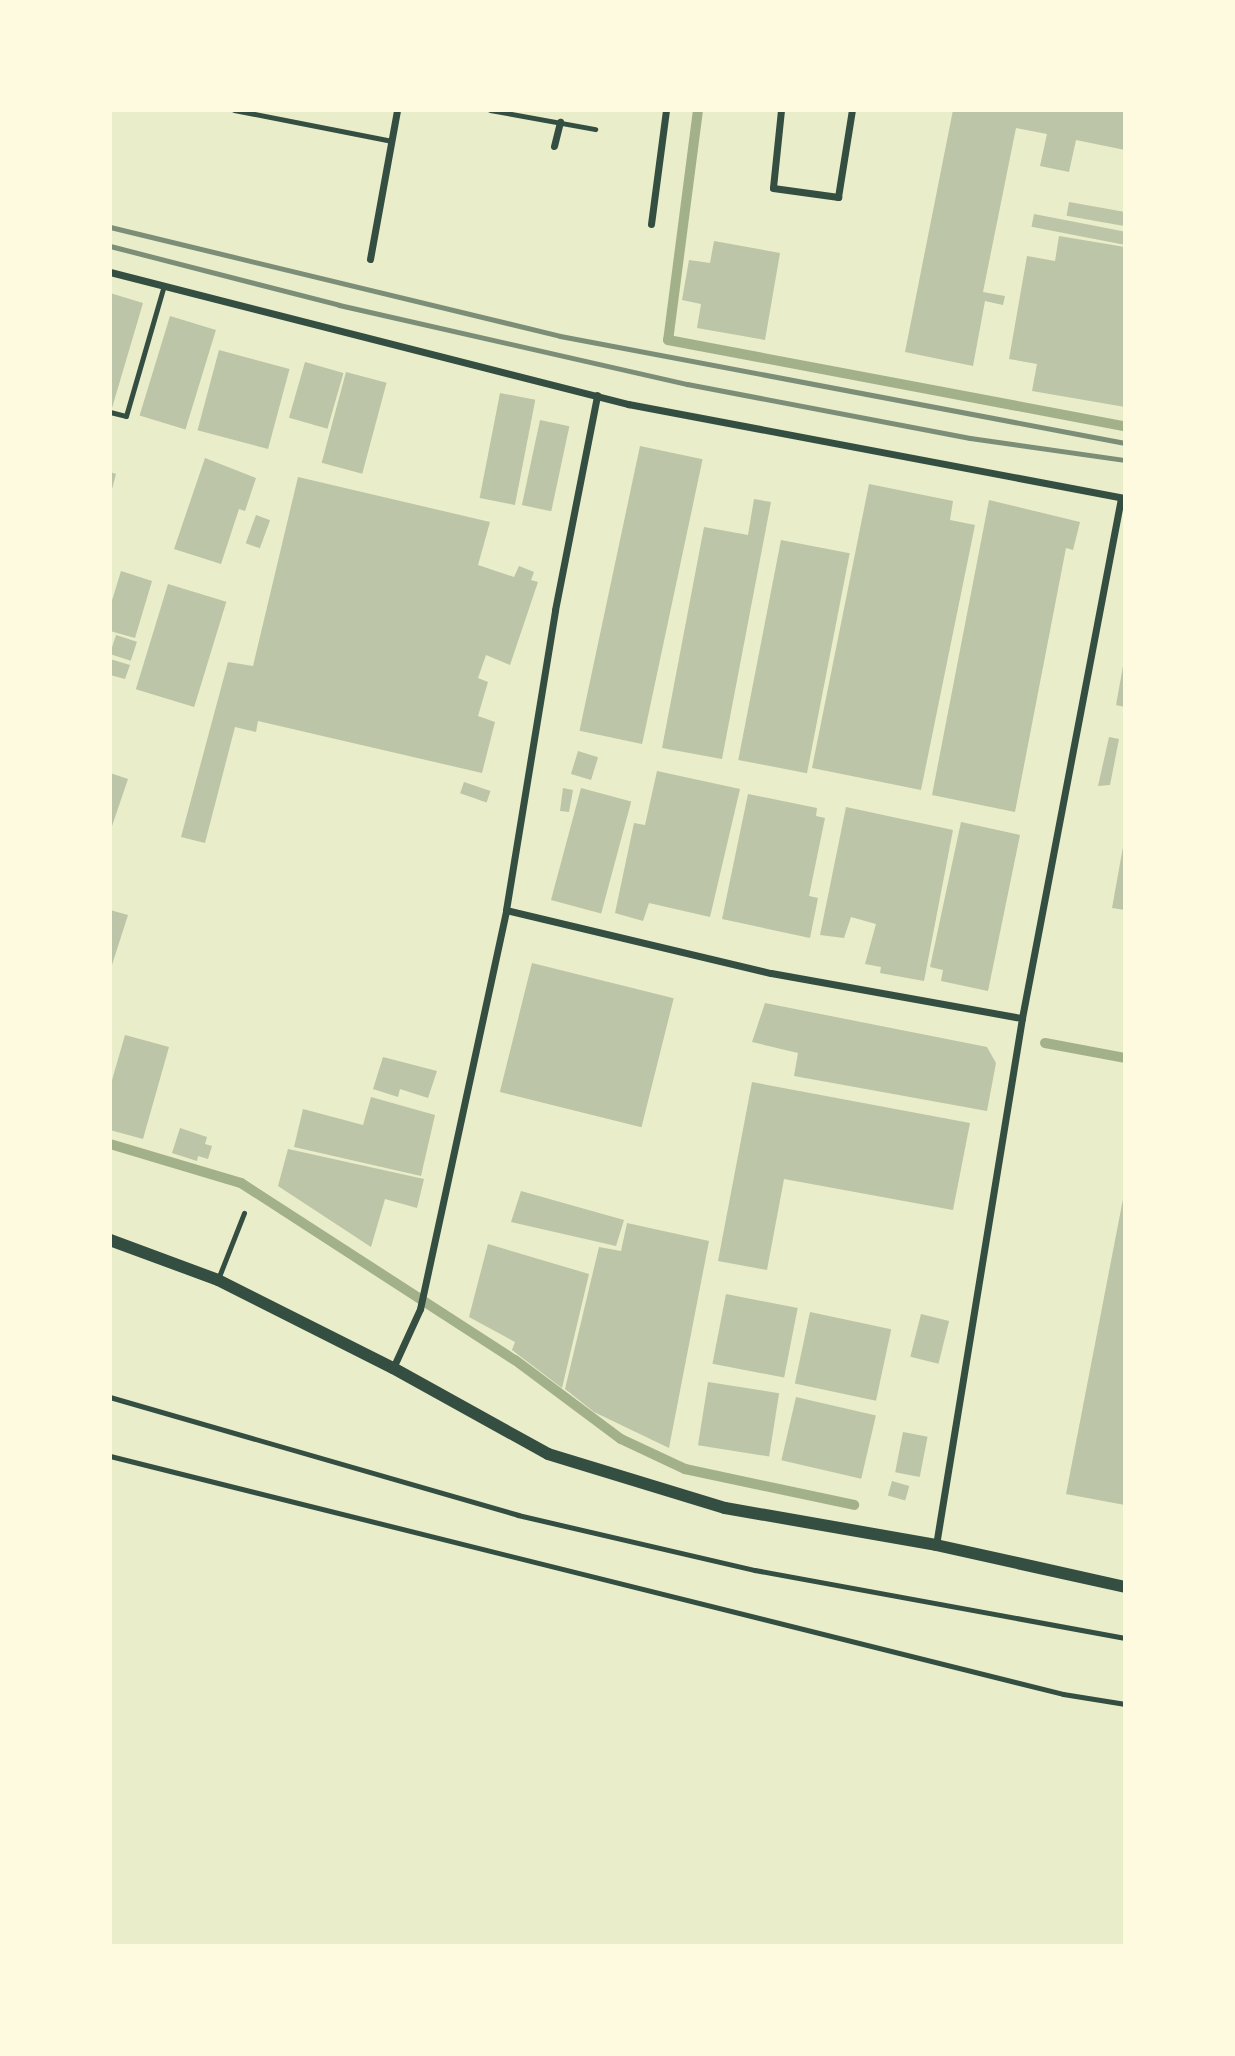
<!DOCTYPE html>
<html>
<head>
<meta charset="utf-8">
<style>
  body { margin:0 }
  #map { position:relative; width:1235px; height:2056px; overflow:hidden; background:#e9edc9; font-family:Figtree,sans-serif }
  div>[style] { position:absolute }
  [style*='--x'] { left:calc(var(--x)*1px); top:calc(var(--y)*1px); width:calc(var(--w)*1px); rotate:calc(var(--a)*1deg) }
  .stream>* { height:10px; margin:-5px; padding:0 5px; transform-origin:5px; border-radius:5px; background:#a3b18a }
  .building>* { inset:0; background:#bcc5a7; transform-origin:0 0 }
  .path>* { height:4.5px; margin:-2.25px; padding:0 2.25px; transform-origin:2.25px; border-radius:2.25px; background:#344e41 }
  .service>* { height:5px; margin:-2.5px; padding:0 2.5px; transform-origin:2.5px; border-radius:2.5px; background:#344e41 }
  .minor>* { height:7px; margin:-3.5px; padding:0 3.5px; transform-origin:3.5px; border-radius:3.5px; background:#344e41 }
  .tertiary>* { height:12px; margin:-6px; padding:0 6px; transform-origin:6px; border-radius:6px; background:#344e41 }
  .rail>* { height:5px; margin:-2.5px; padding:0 2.5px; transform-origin:2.5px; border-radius:2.5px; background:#7c8e77 }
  span { translate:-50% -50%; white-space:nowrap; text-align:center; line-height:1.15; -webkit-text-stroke:5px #fefae0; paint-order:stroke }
  .frame { position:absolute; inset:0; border:112px solid #fefae0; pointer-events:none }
</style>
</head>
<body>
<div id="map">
  <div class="stream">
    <i style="--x:698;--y:110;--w:232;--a:97.4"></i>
    <i style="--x:668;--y:340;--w:465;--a:10.7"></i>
    <i style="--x:1045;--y:1043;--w:81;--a:10.6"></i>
    <i style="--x:110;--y:1144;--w:137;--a:16.6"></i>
    <i style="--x:241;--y:1183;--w:326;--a:32.9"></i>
    <i style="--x:515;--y:1360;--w:132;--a:36.7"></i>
    <i style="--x:621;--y:1439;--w:71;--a:25.1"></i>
    <i style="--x:685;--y:1469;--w:173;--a:12"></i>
  </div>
  <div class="building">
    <i style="clip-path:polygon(953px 110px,1125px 110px,1125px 150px,1076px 140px,1069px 172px,1040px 166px,1047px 134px,1016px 128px,983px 292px,1005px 296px,1003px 305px,985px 301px,973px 366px,905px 352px)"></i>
    <i style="left:1069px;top:202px;width:57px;height:14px;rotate:10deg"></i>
    <i style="left:1034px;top:214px;width:93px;height:13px;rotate:11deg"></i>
    <i style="clip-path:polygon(1059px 236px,1125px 247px,1125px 407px,1032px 391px,1037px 364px,1009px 359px,1027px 256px,1055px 261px)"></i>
    <i style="clip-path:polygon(714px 241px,780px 253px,765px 340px,697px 328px,701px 304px,682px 300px,689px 260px,710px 263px)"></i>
    <i style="clip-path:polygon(110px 293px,143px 303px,112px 408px,110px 407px)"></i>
    <i style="left:170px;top:316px;width:48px;height:104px;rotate:17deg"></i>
    <i style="left:219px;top:350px;width:73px;height:83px;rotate:15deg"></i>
    <i style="left:305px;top:362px;width:40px;height:58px;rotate:16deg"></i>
    <i style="left:346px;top:372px;width:42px;height:94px;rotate:15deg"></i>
    <i style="left:500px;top:393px;width:36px;height:107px;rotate:11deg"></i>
    <i style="left:540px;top:420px;width:30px;height:87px;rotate:12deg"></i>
    <i style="left:640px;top:446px;width:64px;height:291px;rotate:12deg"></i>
    <i style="clip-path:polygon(205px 458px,256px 478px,245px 511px,239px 509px,221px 564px,174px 549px)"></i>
    <i style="clip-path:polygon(110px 472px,116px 474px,111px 493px,110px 493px)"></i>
    <i style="clip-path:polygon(298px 477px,490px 522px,478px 565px,514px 577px,519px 566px,534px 572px,531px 580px,538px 582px,510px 665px,486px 655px,478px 678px,488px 682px,478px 716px,495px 722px,482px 773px,258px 721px,256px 732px,235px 727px,205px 843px,181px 837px,228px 662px,253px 666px)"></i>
    <i style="clip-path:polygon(869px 484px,953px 501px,950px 520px,975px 525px,921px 790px,812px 768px)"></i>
    <i style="clip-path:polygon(754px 499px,771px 502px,722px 759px,662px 748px,704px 527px,748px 535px)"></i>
    <i style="clip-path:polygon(989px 500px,1080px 522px,1073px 550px,1066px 548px,1015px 812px,932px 795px)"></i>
    <i style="left:256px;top:515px;width:15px;height:30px;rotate:20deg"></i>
    <i style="left:781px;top:540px;width:70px;height:224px;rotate:11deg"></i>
    <i style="clip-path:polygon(121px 571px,152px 581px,135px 638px,110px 631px,110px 607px)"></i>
    <i style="left:168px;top:584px;width:61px;height:110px;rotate:17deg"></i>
    <i style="left:116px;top:635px;width:22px;height:20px;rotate:18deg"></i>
    <i style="clip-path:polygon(110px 659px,130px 665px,125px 679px,110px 675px)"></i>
    <i style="clip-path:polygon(1123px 666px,1125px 666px,1125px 707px,1116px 705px)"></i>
    <i style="clip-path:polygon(1109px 737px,1119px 739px,1110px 785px,1098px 786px)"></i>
    <i style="left:578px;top:751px;width:21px;height:24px;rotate:17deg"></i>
    <i style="clip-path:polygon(657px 771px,740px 789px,710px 917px,649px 903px,643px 921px,615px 913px,634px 823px,645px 825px)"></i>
    <i style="clip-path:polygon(110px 773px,128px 779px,111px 829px,110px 829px)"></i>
    <i style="left:464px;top:782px;width:28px;height:12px;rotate:19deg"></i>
    <i style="clip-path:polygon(563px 788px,573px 790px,569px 812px,560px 811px)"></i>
    <i style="left:581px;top:788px;width:52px;height:116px;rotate:15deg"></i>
    <i style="clip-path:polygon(748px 794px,817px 808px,816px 816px,825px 818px,809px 896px,818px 898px,810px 938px,722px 919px)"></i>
    <i style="clip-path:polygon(846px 807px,953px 830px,924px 981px,880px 973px,881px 967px,865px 964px,876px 924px,851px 917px,844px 938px,820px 935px)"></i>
    <i style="clip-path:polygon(961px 822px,1020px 835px,988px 991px,941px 981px,943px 970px,930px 967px)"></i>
    <i style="clip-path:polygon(1123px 847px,1125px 847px,1125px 910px,1112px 908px)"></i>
    <i style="clip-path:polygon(110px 910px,128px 915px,111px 968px,110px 968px)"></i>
    <i style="left:532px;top:963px;width:146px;height:133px;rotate:14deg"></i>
    <i style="clip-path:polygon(765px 1003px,987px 1047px,996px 1063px,987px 1111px,794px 1076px,798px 1053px,752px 1042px)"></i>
    <i style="clip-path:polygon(125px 1035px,169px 1047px,143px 1139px,110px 1130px,110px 1087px)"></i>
    <i style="clip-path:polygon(383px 1057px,437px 1071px,428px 1098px,400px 1089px,398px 1097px,373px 1089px)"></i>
    <i style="clip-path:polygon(752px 1082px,970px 1123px,953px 1210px,784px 1179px,767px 1270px,718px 1261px)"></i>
    <i style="clip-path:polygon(371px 1097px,435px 1115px,421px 1176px,294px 1147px,303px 1109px,363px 1125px)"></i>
    <i style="clip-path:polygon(180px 1128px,207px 1137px,205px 1144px,212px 1146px,208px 1159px,198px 1156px,197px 1161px,172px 1153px)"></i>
    <i style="clip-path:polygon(288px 1149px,424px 1179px,417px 1208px,385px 1199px,371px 1247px,278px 1186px)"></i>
    <i style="clip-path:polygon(521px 1191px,624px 1220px,616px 1246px,511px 1222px)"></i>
    <i style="clip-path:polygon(1123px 1199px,1125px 1200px,1125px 1505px,1066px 1494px)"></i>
    <i style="clip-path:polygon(627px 1223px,709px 1241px,669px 1448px,594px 1412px,565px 1389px,599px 1247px,621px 1251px)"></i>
    <i style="clip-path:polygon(488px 1244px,589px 1274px,562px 1388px,512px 1350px,515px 1342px,469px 1317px)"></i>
    <i style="left:726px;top:1294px;width:73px;height:71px;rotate:11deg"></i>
    <i style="left:810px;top:1312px;width:83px;height:73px;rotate:12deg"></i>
    <i style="left:921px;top:1314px;width:29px;height:44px;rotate:14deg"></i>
    <i style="left:708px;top:1382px;width:72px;height:64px;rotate:9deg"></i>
    <i style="left:796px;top:1397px;width:82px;height:65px;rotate:13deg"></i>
    <i style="left:903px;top:1432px;width:25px;height:41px;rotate:11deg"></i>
    <i style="left:892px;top:1481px;width:18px;height:15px;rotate:16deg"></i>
  </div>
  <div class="path">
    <i style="--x:110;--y:1397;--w:425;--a:16.1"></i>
    <i style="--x:518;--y:1515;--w:243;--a:13.1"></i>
    <i style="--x:755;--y:1570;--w:376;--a:10.4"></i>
  </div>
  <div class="service">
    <i style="--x:234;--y:110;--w:161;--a:11.1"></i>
    <i style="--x:490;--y:110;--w:107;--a:10.3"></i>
    <i style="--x:110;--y:412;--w:16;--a:14"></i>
    <i style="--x:126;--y:416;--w:136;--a:-73.8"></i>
    <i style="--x:218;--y:1279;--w:71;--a:-68.5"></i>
    <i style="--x:110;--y:1456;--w:982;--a:14.02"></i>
    <i style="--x:1063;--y:1694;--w:63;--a:9.2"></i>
  </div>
  <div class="minor">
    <i style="--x:781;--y:110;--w:78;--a:95.9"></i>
    <i style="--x:773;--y:188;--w:66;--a:7.9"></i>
    <i style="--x:838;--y:197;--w:88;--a:-80.9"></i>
    <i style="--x:554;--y:146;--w:25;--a:-76"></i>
    <i style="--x:651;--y:224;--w:115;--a:-82.5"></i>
    <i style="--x:370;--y:259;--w:151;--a:-79.7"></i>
    <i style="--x:110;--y:272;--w:535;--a:14.3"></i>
    <i style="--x:628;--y:404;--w:505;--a:10.73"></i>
    <i style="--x:506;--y:910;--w:272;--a:13.4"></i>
    <i style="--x:771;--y:973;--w:255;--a:10.2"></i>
    <i style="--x:393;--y:1368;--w:65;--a:-65.4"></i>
    <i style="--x:420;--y:1309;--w:408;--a:-77.8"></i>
    <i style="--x:506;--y:910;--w:304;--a:-80.7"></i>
    <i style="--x:555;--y:610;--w:219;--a:-78.9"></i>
    <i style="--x:936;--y:1545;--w:534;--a:-80.73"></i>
    <i style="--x:1022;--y:1018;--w:529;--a:-79.22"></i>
  </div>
  <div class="tertiary">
    <i style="--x:110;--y:1240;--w:115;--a:20.3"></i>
    <i style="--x:218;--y:1280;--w:196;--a:26.7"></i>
    <i style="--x:393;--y:1368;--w:177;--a:29"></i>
    <i style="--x:548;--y:1454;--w:185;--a:17"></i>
    <i style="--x:725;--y:1508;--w:214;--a:9.9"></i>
    <i style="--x:936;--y:1545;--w:194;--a:12.5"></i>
  </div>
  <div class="rail">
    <i style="--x:110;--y:227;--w:463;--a:13.6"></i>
    <i style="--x:560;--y:336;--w:575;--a:10.72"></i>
    <i style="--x:110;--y:246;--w:236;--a:14.4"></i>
    <i style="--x:339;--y:305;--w:357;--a:12.8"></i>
    <i style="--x:687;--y:384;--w:288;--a:10.8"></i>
    <i style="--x:970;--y:438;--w:157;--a:8.1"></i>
  </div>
  <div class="frame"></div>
</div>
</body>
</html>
